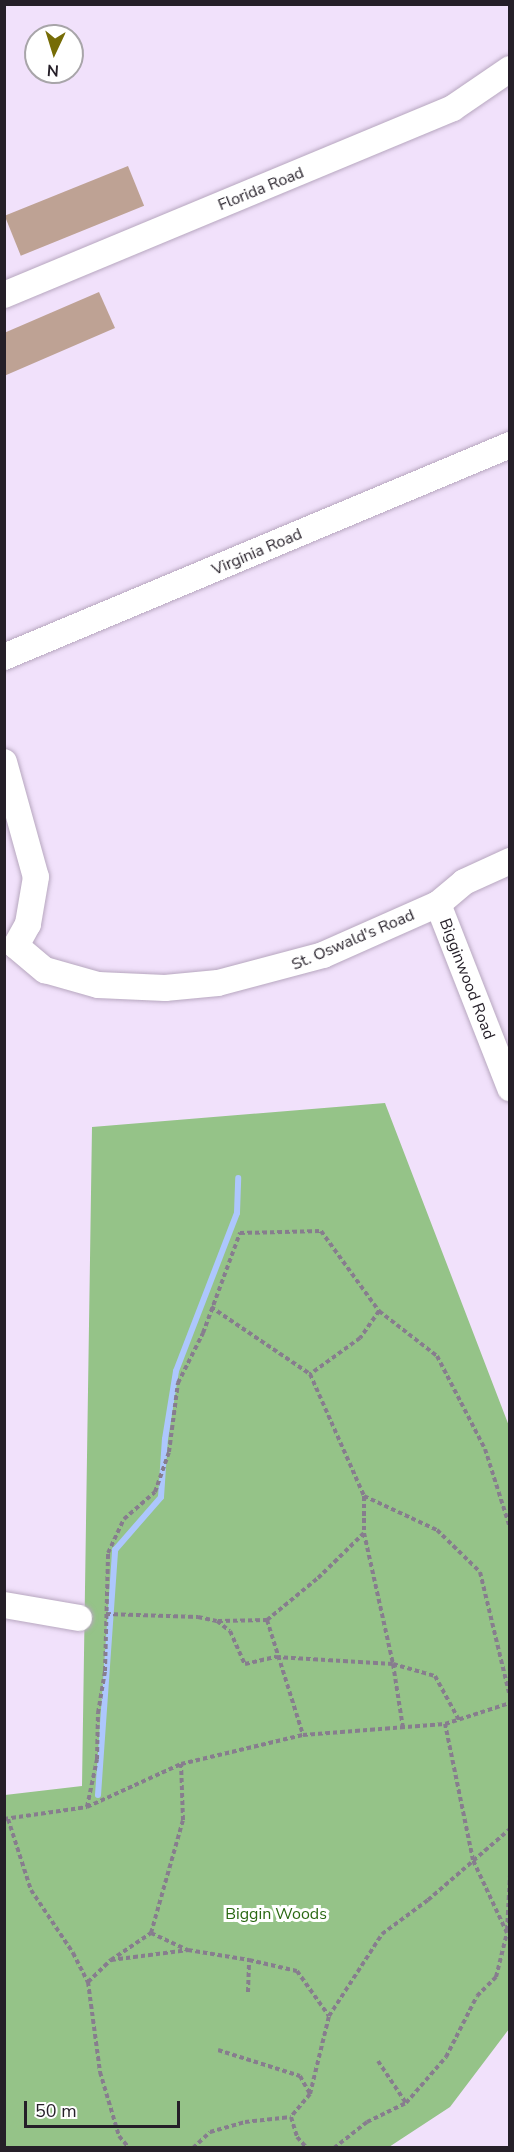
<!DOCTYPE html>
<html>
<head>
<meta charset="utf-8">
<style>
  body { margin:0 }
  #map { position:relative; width:514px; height:2152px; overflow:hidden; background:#f1e1fb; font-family:"Nunito Sans",sans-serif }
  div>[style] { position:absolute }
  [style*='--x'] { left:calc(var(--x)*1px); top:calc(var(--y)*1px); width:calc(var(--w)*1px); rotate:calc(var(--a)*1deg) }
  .green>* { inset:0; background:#95c388 }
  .stream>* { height:6px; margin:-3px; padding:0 3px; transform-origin:3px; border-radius:3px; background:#adc7fd }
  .building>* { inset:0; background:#bea294; transform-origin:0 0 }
  .path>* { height:4px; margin-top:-2px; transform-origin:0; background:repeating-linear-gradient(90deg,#877d8e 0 4.5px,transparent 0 7.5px) }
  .roads { filter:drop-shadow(0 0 2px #b7a7bf) drop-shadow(0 0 2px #b7a7bf) }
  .minor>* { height:26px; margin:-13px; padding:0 13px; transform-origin:13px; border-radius:13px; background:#fff }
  span { translate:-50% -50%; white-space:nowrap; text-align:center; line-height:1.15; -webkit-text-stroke:6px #fff; paint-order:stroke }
  .street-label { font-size:16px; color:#251f28 }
  .park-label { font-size:16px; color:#2a6812 }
  .frame { position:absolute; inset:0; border:6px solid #251f28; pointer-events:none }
  .north { position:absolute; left:24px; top:24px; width:60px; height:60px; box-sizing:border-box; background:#fff; border:2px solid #a8a5a9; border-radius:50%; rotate:184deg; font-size:16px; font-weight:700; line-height:24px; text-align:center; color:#251f28 }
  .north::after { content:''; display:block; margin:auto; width:21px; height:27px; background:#766c06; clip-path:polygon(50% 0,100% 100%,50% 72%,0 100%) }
  .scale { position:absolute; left:24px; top:2101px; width:156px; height:27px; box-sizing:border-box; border:3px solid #251f28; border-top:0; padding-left:8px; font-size:18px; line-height:21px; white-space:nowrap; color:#251f28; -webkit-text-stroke:4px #fff; paint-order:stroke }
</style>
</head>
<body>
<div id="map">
  <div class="green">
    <i style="clip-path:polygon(385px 1103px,509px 1426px,509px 2029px,450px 2107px,389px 2147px,5px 2147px,5px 1795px,82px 1786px,92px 1127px)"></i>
  </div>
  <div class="stream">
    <i style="--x:98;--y:1795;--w:246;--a:-86"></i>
    <i style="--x:115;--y:1550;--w:70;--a:-49"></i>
    <i style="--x:161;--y:1497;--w:58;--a:-86.1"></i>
    <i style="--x:165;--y:1439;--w:69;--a:-80.8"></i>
    <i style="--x:176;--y:1371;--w:169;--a:-68.9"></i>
    <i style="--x:237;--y:1213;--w:35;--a:-88"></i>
  </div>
  <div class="building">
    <i style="left:128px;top:166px;width:43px;height:133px;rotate:68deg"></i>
    <i style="clip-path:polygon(99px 292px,115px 328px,4px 376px,4px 333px)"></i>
  </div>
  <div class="path">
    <i style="--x:211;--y:1307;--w:120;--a:34.1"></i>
    <i style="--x:379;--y:1311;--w:73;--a:37.8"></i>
    <i style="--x:437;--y:1356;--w:105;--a:62.7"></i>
    <i style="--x:485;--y:1449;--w:83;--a:72.4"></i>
    <i style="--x:364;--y:1496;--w:81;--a:25"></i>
    <i style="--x:437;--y:1530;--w:60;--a:44.3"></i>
    <i style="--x:480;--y:1572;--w:129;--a:76.5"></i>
    <i style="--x:106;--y:1614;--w:92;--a:1.9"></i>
    <i style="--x:198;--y:1617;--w:19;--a:12"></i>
    <i style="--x:217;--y:1621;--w:16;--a:38"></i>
    <i style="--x:230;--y:1631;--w:36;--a:66"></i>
    <i style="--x:245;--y:1664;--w:32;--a:-13"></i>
    <i style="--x:276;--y:1657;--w:117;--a:3.4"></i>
    <i style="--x:393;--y:1664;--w:44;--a:15.9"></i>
    <i style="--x:435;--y:1676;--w:50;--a:61.4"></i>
    <i style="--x:267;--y:1620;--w:121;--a:72.6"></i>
    <i style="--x:218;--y:1621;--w:49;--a:-1.2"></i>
    <i style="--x:267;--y:1620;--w:66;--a:-39.5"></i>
    <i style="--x:318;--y:1578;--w:64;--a:-44.4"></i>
    <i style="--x:87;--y:1807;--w:49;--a:-78.2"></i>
    <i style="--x:97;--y:1759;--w:46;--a:-88.8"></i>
    <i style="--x:98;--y:1713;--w:43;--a:-80.5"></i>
    <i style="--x:105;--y:1671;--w:118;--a:-88.5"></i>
    <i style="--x:108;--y:1553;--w:38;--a:-65"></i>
    <i style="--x:124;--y:1519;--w:41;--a:-41.1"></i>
    <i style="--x:155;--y:1492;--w:42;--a:-70.7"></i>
    <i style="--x:169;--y:1452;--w:70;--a:-82.6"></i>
    <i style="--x:178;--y:1383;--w:56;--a:-63.4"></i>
    <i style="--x:203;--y:1333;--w:107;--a:-69.7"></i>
    <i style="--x:240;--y:1233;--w:81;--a:-1.4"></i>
    <i style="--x:321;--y:1231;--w:99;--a:54.1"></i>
    <i style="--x:379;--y:1311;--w:33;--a:125"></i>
    <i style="--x:360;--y:1338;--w:62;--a:144.2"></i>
    <i style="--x:310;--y:1374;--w:133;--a:66.1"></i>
    <i style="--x:364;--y:1496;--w:37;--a:90"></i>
    <i style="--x:364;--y:1533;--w:134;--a:77.5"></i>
    <i style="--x:393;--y:1664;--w:65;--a:81.1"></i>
    <i style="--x:4;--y:1819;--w:84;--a:-8.2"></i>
    <i style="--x:87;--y:1807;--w:103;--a:-24.6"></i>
    <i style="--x:181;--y:1764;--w:125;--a:-13.4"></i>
    <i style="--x:303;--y:1735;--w:142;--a:-4.4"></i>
    <i style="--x:445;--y:1724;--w:68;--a:-17.9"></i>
    <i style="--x:8;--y:1819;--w:75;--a:72.1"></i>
    <i style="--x:31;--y:1890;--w:76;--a:56.3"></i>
    <i style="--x:73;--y:1953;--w:33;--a:63"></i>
    <i style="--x:88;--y:1982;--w:32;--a:-44"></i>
    <i style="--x:111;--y:1960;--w:48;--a:-34"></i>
    <i style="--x:151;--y:1933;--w:117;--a:-74.2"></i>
    <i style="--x:183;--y:1820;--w:56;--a:-92"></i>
    <i style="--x:507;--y:1930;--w:56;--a:-86.9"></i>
    <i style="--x:151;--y:1933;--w:40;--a:25"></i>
    <i style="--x:111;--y:1960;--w:78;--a:-7.4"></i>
    <i style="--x:188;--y:1950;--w:62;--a:9.3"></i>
    <i style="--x:88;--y:1982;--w:91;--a:82.4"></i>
    <i style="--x:100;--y:2072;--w:67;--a:73.5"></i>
    <i style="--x:119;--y:2136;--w:16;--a:50"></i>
    <i style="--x:248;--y:1992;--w:32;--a:-88"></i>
    <i style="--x:249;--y:1960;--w:49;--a:12.9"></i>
    <i style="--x:297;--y:1971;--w:55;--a:54.6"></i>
    <i style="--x:218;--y:2050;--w:86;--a:17.6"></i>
    <i style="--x:300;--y:2076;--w:21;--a:61"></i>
    <i style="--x:310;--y:2094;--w:30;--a:130"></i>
    <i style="--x:378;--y:2061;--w:50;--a:56.3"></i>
    <i style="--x:310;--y:2094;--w:80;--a:-76.3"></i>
    <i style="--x:329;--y:2016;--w:98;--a:-57.1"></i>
    <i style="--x:382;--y:1934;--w:57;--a:-36.5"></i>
    <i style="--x:428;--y:1900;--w:108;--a:-40.9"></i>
    <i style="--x:193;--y:2148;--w:23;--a:-43"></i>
    <i style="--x:210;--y:2132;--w:36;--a:-16"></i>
    <i style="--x:245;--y:2122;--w:46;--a:-6.2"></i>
    <i style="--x:291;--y:2117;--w:21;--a:73"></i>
    <i style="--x:297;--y:2137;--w:15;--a:48"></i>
    <i style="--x:334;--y:2148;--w:42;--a:-38.2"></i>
    <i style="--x:367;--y:2122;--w:43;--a:-26"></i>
    <i style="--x:406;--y:2103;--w:61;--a:-49"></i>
    <i style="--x:446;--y:2057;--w:68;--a:-63.1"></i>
    <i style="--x:477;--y:1996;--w:27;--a:-45"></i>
    <i style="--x:496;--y:1977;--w:45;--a:-76"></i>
    <i style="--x:507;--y:1933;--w:81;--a:-115"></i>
    <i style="--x:473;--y:1860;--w:139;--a:-101.6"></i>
  </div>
  <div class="roads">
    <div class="minor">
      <i style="--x:4;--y:295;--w:486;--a:-22.6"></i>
      <i style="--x:453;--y:108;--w:69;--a:-34.4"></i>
      <i style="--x:4;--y:657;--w:549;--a:-22.73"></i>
      <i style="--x:4;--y:762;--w:119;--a:74.5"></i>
      <i style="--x:36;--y:877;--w:48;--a:99.7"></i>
      <i style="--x:28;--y:924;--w:25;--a:119"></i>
      <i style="--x:438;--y:904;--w:198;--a:68.6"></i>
      <i style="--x:16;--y:946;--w:38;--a:40"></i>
      <i style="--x:45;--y:970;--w:55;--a:15.8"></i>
      <i style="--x:98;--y:985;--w:67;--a:2.6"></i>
      <i style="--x:165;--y:988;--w:53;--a:-5.4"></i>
      <i style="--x:218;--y:983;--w:109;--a:-14.9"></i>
      <i style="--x:323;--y:955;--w:126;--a:-23.9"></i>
      <i style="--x:438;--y:904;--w:34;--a:-40"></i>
      <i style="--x:464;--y:882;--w:51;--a:-24.5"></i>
      <i style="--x:4;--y:1605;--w:76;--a:9.8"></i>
    </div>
  </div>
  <div class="street-label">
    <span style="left:261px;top:189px;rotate:-22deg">Florida Road</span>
    <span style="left:257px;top:552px;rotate:-23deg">Virginia Road</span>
    <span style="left:353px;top:940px;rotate:-23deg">St. Oswald's Road</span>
    <span style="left:467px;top:979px;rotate:69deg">Bigginwood Road</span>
  </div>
  <div class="park-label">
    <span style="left:276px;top:1914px">Biggin Woods</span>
  </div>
  <div class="frame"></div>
  <div class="north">N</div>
  <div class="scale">50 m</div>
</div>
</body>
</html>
